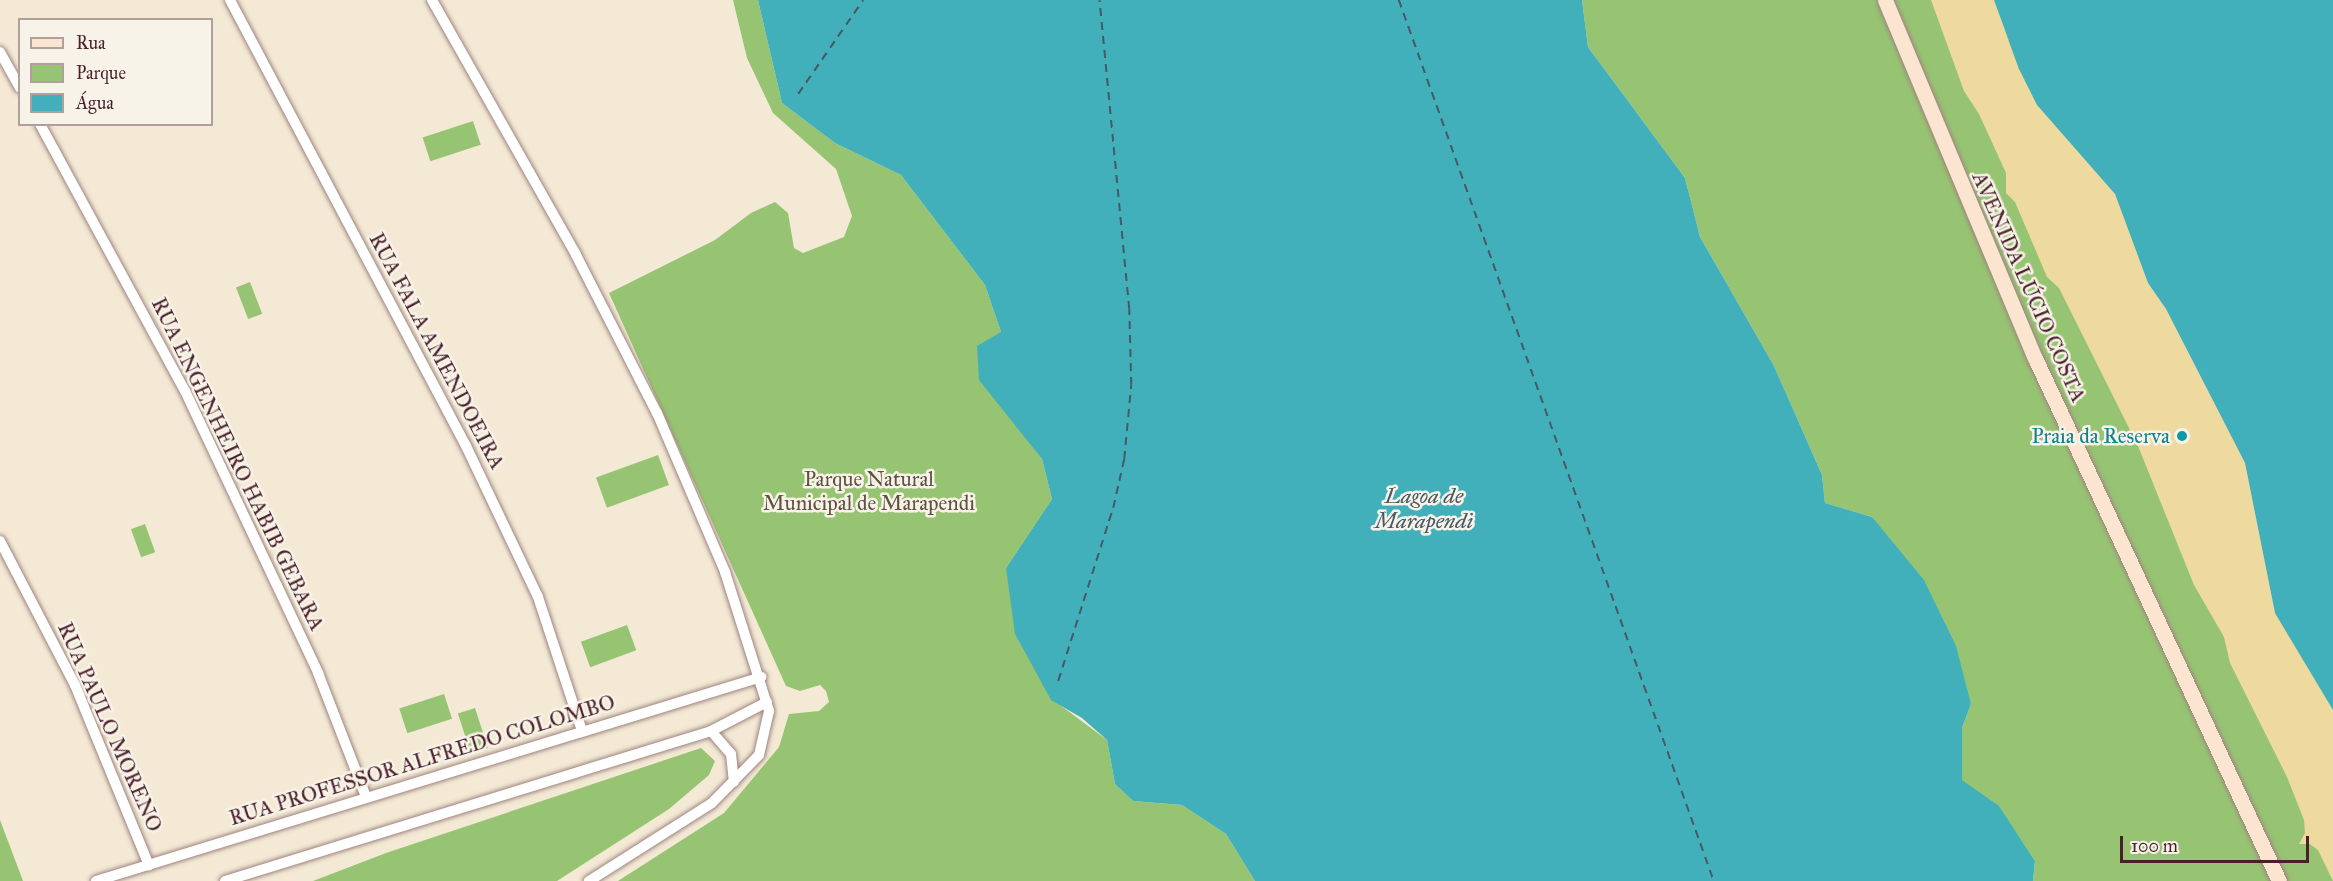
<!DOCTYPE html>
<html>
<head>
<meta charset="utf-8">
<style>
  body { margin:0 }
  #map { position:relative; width:2333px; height:881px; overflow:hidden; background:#f3e9d4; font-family:"IM FELL Great Primer",serif }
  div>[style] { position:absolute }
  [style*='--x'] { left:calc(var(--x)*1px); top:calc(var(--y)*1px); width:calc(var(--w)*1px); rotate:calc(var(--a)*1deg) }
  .green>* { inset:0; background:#97c472; transform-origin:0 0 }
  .sand>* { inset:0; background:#eeda9e }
  .water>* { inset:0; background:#41b0bb }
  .ferry>* { height:1.5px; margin-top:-0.75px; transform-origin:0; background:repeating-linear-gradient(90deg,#465965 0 8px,transparent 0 14px) }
  .roads { filter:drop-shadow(0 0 2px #9e8480) drop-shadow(0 0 2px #9e8480) }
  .street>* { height:10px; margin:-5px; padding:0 5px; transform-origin:5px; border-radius:5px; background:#fff }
  .secondary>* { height:15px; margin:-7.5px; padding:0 7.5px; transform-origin:7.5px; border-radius:7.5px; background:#fce5d0 }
  .dots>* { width:16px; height:16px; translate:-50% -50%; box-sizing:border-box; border:3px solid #f7f3e8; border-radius:50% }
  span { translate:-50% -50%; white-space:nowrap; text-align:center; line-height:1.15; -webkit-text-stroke:5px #f7f3e8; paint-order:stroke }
  .street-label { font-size:21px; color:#4a1f2b }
  .culture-label { font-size:21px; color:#0d838f }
  .right { translate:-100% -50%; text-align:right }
  .park-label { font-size:21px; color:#615140 }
  .water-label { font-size:22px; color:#465965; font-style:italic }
  .legend { position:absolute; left:18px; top:18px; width:195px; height:108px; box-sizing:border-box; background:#f7f3e8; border:2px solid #b29e9c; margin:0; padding:8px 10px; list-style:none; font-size:18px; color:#4a1f2b }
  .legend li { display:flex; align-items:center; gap:12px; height:30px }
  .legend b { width:30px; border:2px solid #b29e9c }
  .scale { position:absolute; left:2120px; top:836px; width:189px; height:27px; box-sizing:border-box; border:3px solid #4a1f2b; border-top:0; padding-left:8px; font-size:18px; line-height:21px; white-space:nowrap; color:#4a1f2b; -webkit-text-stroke:4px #f7f3e8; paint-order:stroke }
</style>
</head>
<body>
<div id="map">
  <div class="green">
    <i style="clip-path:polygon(733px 0,758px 0,782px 103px,835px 143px,901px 175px,985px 285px,1001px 332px,1026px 438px,1042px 459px,1052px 499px,1006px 568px,1056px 702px,1107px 740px,1115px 784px,1133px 801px,1182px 805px,1226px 834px,1255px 881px,618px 881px,724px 813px,779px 747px,789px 714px,819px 711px,829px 702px,826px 691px,820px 685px,800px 691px,786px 686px,609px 293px,715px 240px,751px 213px,775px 202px,788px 213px,794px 248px,803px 253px,844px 237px,852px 216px,836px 169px,773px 113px,747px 58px)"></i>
    <i style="clip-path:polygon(1582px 0,1994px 0,2003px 28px,2275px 613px,2333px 710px,2333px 881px,2033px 881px,2035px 861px,1999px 807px,1962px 781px,1962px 728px,1971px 704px,1872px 517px,1825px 503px,1822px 475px,1774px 366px,1700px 237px,1685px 178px,1588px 47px)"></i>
    <i style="left:473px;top:121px;width:25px;height:53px;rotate:72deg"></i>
    <i style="left:250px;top:282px;width:34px;height:15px;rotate:69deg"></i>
    <i style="left:658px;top:455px;width:32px;height:66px;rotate:70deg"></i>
    <i style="left:145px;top:524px;width:30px;height:15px;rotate:70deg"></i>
    <i style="left:627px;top:625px;width:27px;height:49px;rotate:70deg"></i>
    <i style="left:444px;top:694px;width:26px;height:47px;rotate:72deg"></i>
    <i style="left:475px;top:708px;width:42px;height:18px;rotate:72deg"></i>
    <i style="clip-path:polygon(701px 748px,715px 761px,709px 775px,669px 809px,557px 881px,313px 881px,386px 853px)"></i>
    <i style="clip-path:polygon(0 820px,23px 881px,0 881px)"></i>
  </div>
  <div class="sand">
    <i style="clip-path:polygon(1931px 0,1994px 0,2019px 69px,2115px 194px,2148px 283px,2166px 309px,2245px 463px,2275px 613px,2333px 710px,2333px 881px,2318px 850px,2310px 844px,2299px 844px,2305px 833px,2304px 820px,2287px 777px,2230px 663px,2224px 637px,2194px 585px,2138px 446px,2059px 288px,2047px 277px,2015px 202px,2006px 193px,2006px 173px,1979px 114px,1964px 91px)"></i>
  </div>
  <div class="water">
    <i style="clip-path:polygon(758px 0,1582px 0,1588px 47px,1685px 178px,1700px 237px,1774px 366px,1822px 475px,1825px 503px,1872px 517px,1924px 580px,1956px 646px,1971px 704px,1962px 728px,1962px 780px,1999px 806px,2035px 861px,2033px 881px,1255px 881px,1226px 834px,1182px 805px,1133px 801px,1115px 784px,1107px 740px,1082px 718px,1051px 700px,1015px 634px,1006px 568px,1052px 499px,1042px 459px,979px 380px,977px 346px,1001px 332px,985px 285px,901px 175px,835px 143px,782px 103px)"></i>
    <i style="clip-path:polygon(1994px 0,2333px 0,2333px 710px,2275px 613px,2245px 463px,2166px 309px,2148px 283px,2115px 194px,2037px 105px,2019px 69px)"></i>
  </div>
  <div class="ferry">
    <i style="--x:1399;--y:0;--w:936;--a:70.33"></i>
    <i style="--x:798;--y:94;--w:114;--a:-55.3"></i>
    <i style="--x:1058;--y:681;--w:182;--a:-72.4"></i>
    <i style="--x:1113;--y:508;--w:50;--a:-77.3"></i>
    <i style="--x:1124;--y:459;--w:74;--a:-84.6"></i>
    <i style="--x:1131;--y:385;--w:76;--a:-91.5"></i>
    <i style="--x:1129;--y:309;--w:310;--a:-95.5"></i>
  </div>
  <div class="roads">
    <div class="street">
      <i style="--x:230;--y:0;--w:505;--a:62.11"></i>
      <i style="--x:466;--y:446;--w:167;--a:64.5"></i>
      <i style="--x:538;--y:597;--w:141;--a:71.8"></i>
      <i style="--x:432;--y:0;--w:293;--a:60.5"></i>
      <i style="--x:576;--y:255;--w:178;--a:62.9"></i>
      <i style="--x:657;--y:413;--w:173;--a:66.8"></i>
      <i style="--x:725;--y:572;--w:146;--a:72.4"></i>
      <i style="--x:769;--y:711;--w:45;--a:102.8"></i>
      <i style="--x:759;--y:755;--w:67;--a:134.4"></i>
      <i style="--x:712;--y:803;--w:146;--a:147.6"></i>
      <i style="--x:0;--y:52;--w:41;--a:60.9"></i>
      <i style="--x:40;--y:124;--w:304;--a:61.5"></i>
      <i style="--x:185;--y:391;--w:312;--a:64.7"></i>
      <i style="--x:318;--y:673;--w:133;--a:68.8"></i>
      <i style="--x:0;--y:541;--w:162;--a:62.5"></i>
      <i style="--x:75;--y:685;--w:195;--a:67.7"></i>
      <i style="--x:711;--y:731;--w:30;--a:49"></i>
      <i style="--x:731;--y:754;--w:28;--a:84"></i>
      <i style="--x:96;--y:881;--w:696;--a:-17.05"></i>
      <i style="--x:225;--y:881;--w:509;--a:-17.15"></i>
      <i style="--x:711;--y:731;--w:63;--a:-27.4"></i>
    </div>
    <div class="secondary">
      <i style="--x:1885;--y:0;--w:388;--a:67.3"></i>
      <i style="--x:2035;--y:358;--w:577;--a:64.99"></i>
    </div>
  </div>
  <div class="dots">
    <i style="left:2182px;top:436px;background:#0f9aa8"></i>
  </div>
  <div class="street-label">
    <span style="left:2029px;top:287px;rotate:66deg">AVENIDA LÚCIO COSTA</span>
    <span style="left:437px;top:351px;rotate:62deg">RUA FALA AMENDOEIRA</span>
    <span style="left:238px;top:464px;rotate:64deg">RUA ENGENHEIRO HABIB GEBARA</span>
    <span style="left:110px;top:727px;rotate:66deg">RUA PAULO MORENO</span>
    <span style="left:422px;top:760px;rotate:-17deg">RUA PROFESSOR ALFREDO COLOMBO</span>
  </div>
  <div class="culture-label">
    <span class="right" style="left:2170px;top:436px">Praia da Reserva</span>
  </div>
  <div class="park-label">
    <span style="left:869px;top:491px">Parque Natural<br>Municipal de Marapendi</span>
  </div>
  <div class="water-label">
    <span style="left:1424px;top:508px">Lagoa de<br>Marapendi</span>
  </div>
  <ul class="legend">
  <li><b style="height:8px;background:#fce5d0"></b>Rua</li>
  <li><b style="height:16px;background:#97c472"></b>Parque</li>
  <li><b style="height:16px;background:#41b0bb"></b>Água</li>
  </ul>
  <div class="scale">100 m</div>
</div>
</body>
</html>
